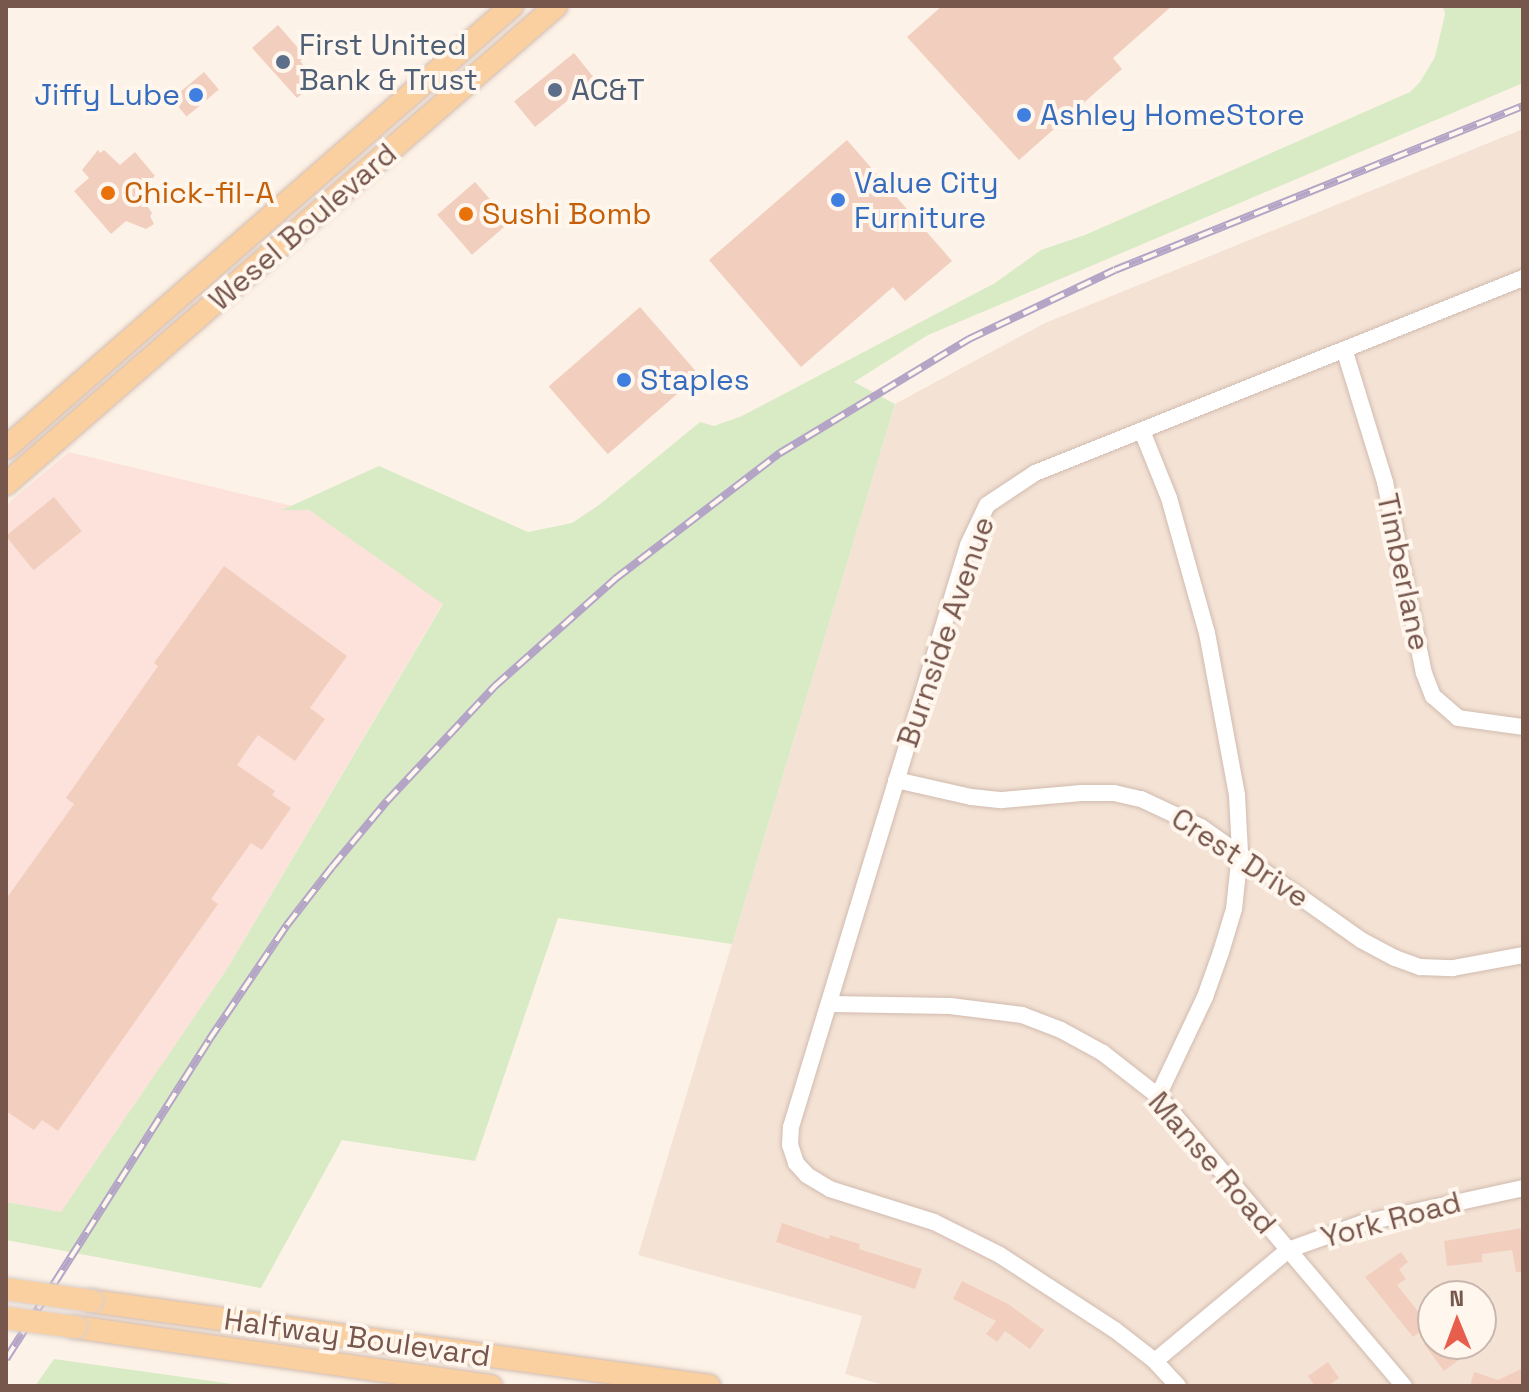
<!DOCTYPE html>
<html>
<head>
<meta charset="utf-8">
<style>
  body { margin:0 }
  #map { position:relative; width:1529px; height:1392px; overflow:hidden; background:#fdf2e7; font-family:"Space Grotesk",sans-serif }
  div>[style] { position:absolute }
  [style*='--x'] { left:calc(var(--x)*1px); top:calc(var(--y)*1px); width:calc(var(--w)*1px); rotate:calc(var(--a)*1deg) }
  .residential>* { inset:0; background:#f4e3d5 }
  .commercial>* { inset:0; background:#fde2db }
  .green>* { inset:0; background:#d8ebc5 }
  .building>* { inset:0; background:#f2cebe; transform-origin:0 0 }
  .roads { filter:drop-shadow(0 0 2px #d1bbaf) drop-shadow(0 0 2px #d1bbaf) }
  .minor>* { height:16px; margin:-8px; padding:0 8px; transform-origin:8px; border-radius:8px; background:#fff }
  .major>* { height:22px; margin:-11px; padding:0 11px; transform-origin:11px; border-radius:11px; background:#fbd0a0 }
  .rail>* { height:8px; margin-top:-4px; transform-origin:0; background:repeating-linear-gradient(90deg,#fff6ee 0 15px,#b4a5c7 0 30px); box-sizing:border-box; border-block:2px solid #b4a5c7 }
  .bridges { filter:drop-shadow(0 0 2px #d9d0cd) drop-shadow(0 0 2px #d9d0cd) }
  .major-bridge>* { height:22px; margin:-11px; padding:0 11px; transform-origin:11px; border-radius:11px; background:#fbd0a0 }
  .dots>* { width:22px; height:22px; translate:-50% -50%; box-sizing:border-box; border:4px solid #fff6ee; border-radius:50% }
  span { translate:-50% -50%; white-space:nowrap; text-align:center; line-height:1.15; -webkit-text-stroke:8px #fff6ee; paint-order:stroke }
  .service-label { font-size:30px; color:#4e5e75 }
  .left { translate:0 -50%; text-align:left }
  .shop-label { font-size:30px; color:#366cbe }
  .right { translate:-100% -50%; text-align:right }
  .food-label { font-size:30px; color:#c56008 }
  .street-label { font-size:30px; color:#77564b }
  .frame { position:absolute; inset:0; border:8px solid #77564b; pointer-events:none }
  .north { position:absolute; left:1417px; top:1280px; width:80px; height:80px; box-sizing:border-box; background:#fff6ee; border:2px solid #c9b6ad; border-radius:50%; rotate:359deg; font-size:22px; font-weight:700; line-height:32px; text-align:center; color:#77564b }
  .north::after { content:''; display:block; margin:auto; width:28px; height:36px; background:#e75f4c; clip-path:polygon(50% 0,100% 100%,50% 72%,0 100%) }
</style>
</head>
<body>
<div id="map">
  <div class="residential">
    <i style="clip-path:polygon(evenodd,1523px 129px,1523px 1386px,887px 1386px,845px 1374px,862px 1316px,638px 1255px,895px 404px,1045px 323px,1523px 129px,1433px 1296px,1481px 1296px,1481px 1344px,1433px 1344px,1433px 1296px)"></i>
  </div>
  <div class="commercial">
    <i style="clip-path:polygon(69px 452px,309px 510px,443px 603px,227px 969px,61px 1213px,6px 1202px,6px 505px)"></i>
  </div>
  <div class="green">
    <i style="clip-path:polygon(1443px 6px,1523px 6px,1523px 83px,928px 335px,854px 382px,895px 404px,732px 944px,558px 918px,475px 1161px,342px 1140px,261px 1288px,6px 1240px,6px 1202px,61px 1212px,227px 969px,443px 604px,309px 510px,282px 510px,379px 466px,528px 532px,572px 523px,599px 505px,700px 422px,714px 426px,742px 416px,995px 283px,1041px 250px,1085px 235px,1410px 92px,1420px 82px,1435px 57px,1445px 14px)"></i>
    <i style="clip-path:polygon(54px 1359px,247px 1386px,35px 1386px)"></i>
  </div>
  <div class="building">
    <i style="clip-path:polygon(942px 6px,1172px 6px,1113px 58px,1122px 69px,1019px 160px,907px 37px)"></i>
    <i style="clip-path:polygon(278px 25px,305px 56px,300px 61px,317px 81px,297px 98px,252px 48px)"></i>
    <i style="left:574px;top:53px;width:33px;height:77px;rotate:51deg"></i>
    <i style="left:204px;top:72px;width:23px;height:42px;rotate:50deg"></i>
    <i style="clip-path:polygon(847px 140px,952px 261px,905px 301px,893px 287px,801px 367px,709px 260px)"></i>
    <i style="clip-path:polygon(98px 150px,100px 153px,104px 150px,120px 165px,135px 152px,155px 176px,137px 191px,152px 213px,150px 216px,154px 224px,146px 229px,126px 221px,111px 234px,74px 191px,89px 178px,82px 170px)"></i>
    <i style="left:475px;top:182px;width:53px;height:50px;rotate:49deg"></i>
    <i style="left:640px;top:307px;width:90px;height:121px;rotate:49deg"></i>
    <i style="left:54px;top:497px;width:44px;height:62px;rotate:51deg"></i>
    <i style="clip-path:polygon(224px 566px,347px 656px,310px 708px,325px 719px,295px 761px,258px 735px,237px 765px,275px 791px,272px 795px,291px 808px,262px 850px,251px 843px,211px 899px,218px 904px,58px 1131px,42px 1120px,34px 1130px,6px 1111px,6px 899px,74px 804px,66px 798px,158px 666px,154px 663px)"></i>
    <i style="clip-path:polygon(782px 1223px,829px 1239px,830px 1235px,860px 1244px,859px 1249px,922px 1269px,915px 1289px,776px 1242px)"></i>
    <i style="clip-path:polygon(1523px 1228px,1523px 1272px,1516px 1272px,1512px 1250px,1482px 1254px,1482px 1262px,1447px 1266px,1444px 1241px)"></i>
    <i style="clip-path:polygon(1401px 1252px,1408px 1262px,1399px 1269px,1406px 1279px,1397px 1285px,1429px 1325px,1413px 1337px,1365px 1277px)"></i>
    <i style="clip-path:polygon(962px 1281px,1008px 1304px,1044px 1330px,1030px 1349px,1005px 1331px,997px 1342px,986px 1334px,996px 1321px,953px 1299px)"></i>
    <i style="clip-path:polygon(1424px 1344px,1456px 1344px,1464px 1356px,1444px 1371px)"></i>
    <i style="clip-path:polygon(1328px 1362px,1339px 1378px,1328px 1386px,1315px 1386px,1308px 1376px)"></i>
    <i style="clip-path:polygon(1523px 1368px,1523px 1386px,1470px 1386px,1474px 1372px,1498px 1380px)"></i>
  </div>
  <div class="roads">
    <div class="minor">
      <i style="--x:1345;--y:352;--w:136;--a:72.9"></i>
      <i style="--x:1385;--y:482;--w:195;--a:78.5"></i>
      <i style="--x:1424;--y:673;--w:25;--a:69"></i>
      <i style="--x:1433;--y:696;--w:33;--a:41"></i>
      <i style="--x:1458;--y:718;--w:66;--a:7.9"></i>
      <i style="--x:1142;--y:431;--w:72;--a:68.1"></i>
      <i style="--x:1169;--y:498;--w:140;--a:74.3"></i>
      <i style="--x:1207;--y:633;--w:165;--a:79.5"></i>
      <i style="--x:1237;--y:795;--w:58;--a:87"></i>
      <i style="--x:1240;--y:853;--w:56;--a:96.1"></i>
      <i style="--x:1234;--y:909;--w:45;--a:106.8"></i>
      <i style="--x:1221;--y:952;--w:48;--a:109.6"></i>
      <i style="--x:1205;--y:997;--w:110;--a:115.4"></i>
      <i style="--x:896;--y:780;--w:77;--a:12.8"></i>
      <i style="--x:971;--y:797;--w:31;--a:6"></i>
      <i style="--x:1002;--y:800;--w:80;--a:-5"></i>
      <i style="--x:1082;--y:793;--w:32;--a:0"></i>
      <i style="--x:1114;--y:793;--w:28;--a:13"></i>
      <i style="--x:1141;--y:799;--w:66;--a:25"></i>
      <i style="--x:1201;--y:827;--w:196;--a:35.2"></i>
      <i style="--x:1361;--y:940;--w:38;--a:28"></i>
      <i style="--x:1395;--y:958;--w:27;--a:20"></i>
      <i style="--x:1420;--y:967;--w:33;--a:2"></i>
      <i style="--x:1453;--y:968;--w:71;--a:-10.5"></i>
      <i style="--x:831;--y:1004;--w:119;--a:1"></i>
      <i style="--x:950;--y:1006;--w:73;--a:7.1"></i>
      <i style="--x:1022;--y:1015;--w:42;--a:21"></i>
      <i style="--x:1061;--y:1030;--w:48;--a:28.7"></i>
      <i style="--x:1103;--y:1053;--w:70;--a:38"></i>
      <i style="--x:1158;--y:1096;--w:380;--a:49.7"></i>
      <i style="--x:1155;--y:1361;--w:173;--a:-39.8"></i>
      <i style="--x:1288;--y:1250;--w:80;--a:-19.8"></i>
      <i style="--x:1363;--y:1223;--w:164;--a:-12.3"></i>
      <i style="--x:1178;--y:1386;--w:34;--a:-133"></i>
      <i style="--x:1155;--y:1361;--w:51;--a:-142.2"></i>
      <i style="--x:1115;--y:1330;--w:137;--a:-146.9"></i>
      <i style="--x:1000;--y:1255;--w:74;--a:-153.4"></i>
      <i style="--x:934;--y:1222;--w:109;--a:-162.4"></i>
      <i style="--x:830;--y:1189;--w:27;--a:-149"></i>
      <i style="--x:807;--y:1175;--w:16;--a:-133"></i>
      <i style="--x:796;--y:1163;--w:19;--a:-108"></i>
      <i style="--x:790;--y:1145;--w:18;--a:-87"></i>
      <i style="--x:791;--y:1127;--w:608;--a:-73.08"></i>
      <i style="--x:968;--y:545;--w:44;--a:-64.6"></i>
      <i style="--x:987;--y:505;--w:58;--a:-33.7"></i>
      <i style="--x:1035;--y:473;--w:526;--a:-21.78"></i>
    </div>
    <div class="major">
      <i style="--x:6;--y:448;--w:672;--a:-41.14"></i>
      <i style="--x:6;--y:484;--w:729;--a:-40.99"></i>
      <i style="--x:91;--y:1301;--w:624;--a:7.83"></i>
      <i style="--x:75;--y:1327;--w:420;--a:8.1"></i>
    </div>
  </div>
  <div class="rail">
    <i style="--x:6;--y:1359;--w:378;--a:-57.5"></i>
    <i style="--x:209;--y:1040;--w:139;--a:-55.9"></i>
    <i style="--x:287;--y:925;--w:73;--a:-52.2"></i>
    <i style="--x:332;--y:867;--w:86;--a:-50.2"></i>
    <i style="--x:387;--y:801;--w:158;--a:-46.8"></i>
    <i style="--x:495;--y:686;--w:161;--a:-41.7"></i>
    <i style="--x:615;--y:579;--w:208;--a:-37.4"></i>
    <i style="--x:780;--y:453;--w:221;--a:-31.1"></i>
    <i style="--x:969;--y:339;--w:161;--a:-25.3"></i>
    <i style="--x:1115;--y:270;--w:440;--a:-21.9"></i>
  </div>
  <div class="bridges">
    <div class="major-bridge">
      <i style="--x:6;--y:1289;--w:86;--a:8"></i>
      <i style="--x:6;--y:1318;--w:70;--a:7.4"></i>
    </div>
  </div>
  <div class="dots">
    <i style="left:283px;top:62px;background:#5c6f8a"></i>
    <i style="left:555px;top:90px;background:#5c6f8a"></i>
    <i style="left:196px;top:95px;background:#3f7fe0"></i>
    <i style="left:1024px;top:115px;background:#3f7fe0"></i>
    <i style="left:108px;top:193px;background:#e8710a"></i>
    <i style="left:838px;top:200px;background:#3f7fe0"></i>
    <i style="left:466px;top:214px;background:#e8710a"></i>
    <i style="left:624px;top:380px;background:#3f7fe0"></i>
  </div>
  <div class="service-label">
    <span class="left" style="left:299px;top:62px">First United<br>Bank &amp; Trust</span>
    <span class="left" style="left:571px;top:90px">AC&amp;T</span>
  </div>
  <div class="shop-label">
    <span class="right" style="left:180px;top:95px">Jiffy Lube</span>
    <span class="left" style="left:1040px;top:115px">Ashley HomeStore</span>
    <span class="left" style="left:854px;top:200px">Value City<br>Furniture</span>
    <span class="left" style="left:640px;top:380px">Staples</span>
  </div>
  <div class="food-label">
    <span class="left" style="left:124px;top:193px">Chick-fil-A</span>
    <span class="left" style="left:482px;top:214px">Sushi Bomb</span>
  </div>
  <div class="street-label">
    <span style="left:303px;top:227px;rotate:-41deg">Wesel Boulevard</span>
    <span style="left:1403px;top:572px;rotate:78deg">Timberlane</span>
    <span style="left:946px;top:632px;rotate:-71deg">Burnside Avenue</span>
    <span style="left:1240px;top:858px;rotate:33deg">Crest Drive</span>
    <span style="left:1212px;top:1163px;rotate:49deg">Manse Road</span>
    <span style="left:1391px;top:1220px;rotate:-15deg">York Road</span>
    <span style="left:357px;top:1338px;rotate:8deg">Halfway Boulevard</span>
  </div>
  <div class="frame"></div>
  <div class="north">N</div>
</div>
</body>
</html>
